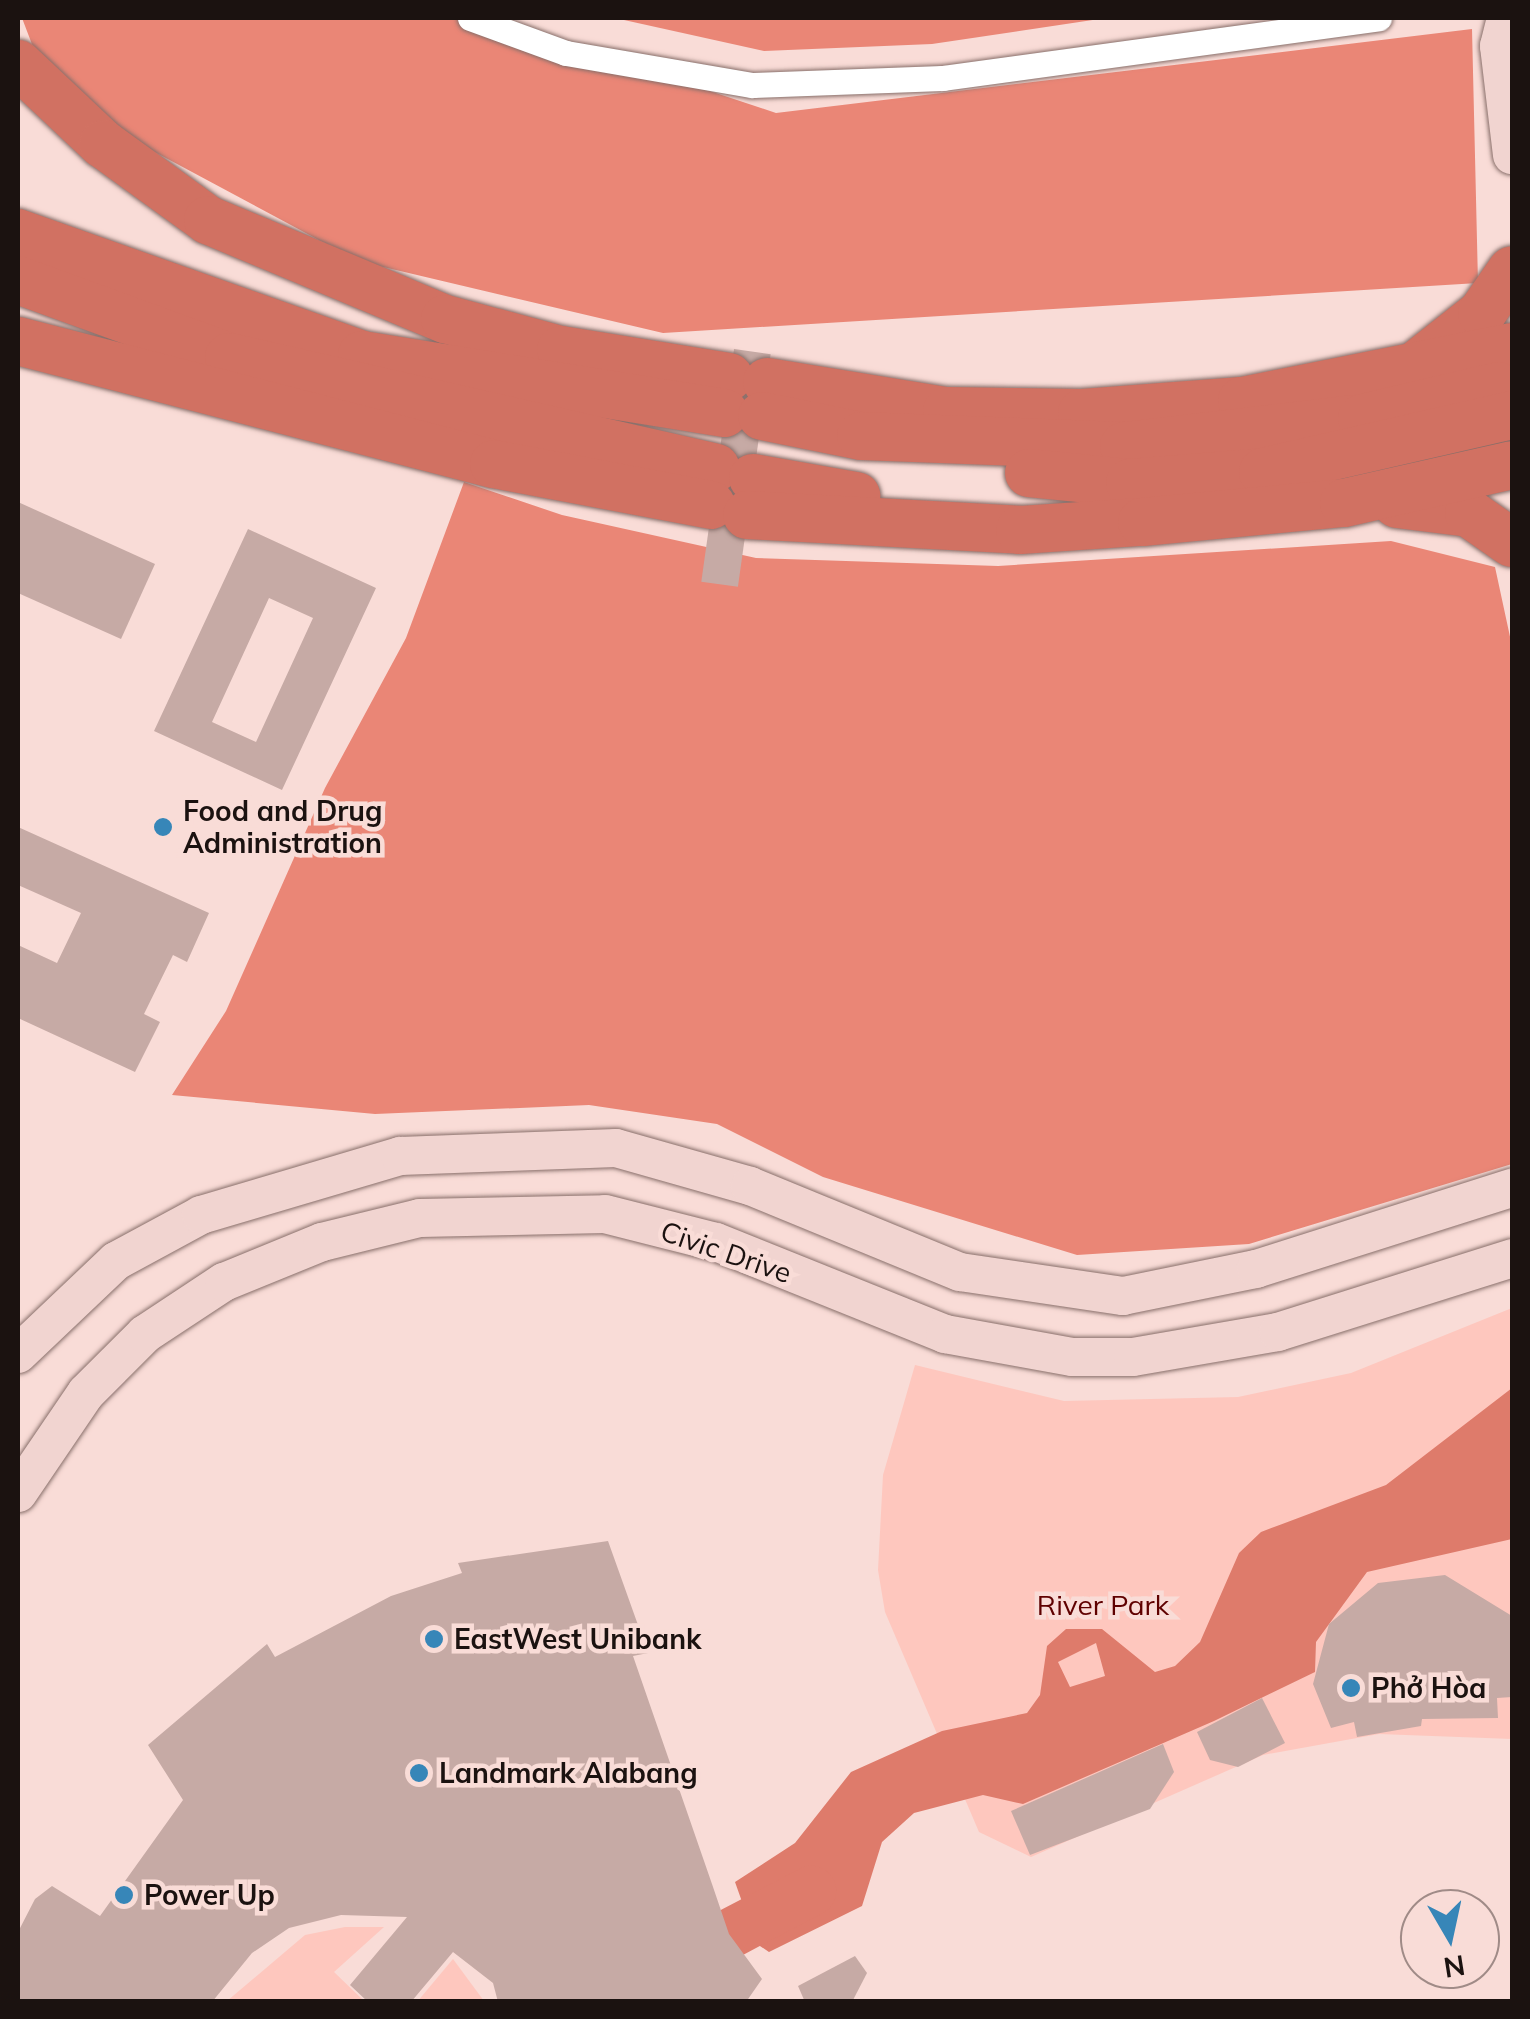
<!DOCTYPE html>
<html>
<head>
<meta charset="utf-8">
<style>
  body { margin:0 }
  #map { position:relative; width:1530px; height:2019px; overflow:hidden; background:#f9dcd7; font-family:Mulish,sans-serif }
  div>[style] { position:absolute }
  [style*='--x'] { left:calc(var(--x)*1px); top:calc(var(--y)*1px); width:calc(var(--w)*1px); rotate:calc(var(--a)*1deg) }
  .green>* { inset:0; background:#fec7be }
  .forest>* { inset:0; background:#ea8676 }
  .water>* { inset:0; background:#de7b6b }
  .river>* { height:50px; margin:-25px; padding:0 25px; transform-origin:25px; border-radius:25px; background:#de7b6b }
  .building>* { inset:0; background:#c6aaa5; transform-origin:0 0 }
  .roads { filter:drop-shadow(0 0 2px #886f6a) drop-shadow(0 0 2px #886f6a) }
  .street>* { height:25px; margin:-12.5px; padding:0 12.5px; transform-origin:12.5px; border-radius:12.5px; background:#fff }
  .secondary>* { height:38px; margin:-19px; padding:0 19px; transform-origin:19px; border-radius:19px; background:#f1d4d0 }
  .highway>* { height:48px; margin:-24px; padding:0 24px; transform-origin:24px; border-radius:24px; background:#d17162 }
  .dots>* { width:28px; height:28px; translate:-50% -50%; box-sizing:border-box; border:5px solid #f9dcd7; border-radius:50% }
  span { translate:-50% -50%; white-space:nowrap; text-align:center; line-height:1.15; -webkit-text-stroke:9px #f9dcd7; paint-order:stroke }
  .poi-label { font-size:28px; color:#1b1210; font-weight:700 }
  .left { translate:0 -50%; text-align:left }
  .street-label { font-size:28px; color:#1b1210 }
  .park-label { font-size:28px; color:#5f0100 }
  .frame { position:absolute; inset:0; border:20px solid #1b1210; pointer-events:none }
  .north { position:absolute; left:1400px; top:1889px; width:100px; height:100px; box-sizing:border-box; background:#f9dcd7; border:2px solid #a08b87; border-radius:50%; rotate:171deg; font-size:28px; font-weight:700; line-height:40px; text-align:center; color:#1b1210 }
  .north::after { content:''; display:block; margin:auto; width:35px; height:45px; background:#3786b8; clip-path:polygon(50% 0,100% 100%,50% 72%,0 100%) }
</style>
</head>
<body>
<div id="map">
  <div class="green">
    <i style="clip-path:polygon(1512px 1308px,1512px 1739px,1379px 1734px,1263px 1755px,1031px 1857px,979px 1832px,885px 1612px,878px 1570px,883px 1475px,915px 1365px,1064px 1401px,1238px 1397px,1351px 1373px)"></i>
    <i style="clip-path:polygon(345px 1927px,384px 1927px,334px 1972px,364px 2001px,227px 2001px,305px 1935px)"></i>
    <i style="clip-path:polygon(453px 1959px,484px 2001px,417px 2002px)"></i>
  </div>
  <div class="forest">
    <i style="clip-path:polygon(22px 18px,490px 18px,776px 113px,1472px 29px,1478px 283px,663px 333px,358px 261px,52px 97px)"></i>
    <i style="clip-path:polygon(615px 18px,1106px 18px,932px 44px,764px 51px)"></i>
    <i style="clip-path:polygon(464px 482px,562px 515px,756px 558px,998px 566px,1391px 541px,1495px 567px,1512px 646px,1512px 1164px,1249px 1244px,1077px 1255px,823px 1177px,717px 1124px,589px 1105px,375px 1114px,172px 1095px,226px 1011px,325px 788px,406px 638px)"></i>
  </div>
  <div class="water">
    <i style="clip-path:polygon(evenodd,1512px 1388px,1512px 1539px,1367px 1572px,1316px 1642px,1315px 1672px,1214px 1721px,1023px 1804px,983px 1795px,914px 1813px,882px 1842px,862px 1906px,769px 1952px,757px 1944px,735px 1882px,795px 1843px,851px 1772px,942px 1731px,1027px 1713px,1040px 1695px,1047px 1646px,1066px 1629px,1102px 1629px,1155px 1672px,1175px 1666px,1200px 1642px,1239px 1553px,1261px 1532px,1386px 1485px,1512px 1388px,1096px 1643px,1105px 1676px,1070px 1687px,1058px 1662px,1096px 1643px)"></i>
  </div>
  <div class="river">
    <i style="--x:729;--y:1934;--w:93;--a:-27.7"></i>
  </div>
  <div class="building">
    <i style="left:734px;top:349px;width:37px;height:235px;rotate:8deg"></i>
    <i style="clip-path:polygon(18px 502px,155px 564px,121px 639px,18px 593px)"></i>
    <i style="clip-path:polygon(evenodd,248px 529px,376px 588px,282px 790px,154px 731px,248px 529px,269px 598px,313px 618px,256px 742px,212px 722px,269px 598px)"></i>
    <i style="clip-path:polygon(18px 827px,209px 913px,187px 962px,173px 955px,144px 1014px,160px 1022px,135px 1072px,18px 1018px,18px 945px,57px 963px,81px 913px,18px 885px)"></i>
    <i style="clip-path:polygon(608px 1541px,648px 1653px,633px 1656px,712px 1884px,729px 1934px,762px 1979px,746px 2002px,498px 2002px,493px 1983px,453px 1952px,411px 2002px,368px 2002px,350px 1985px,407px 1917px,341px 1915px,289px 1928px,252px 1953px,212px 2002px,18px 2002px,18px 1932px,35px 1899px,52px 1886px,100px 1916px,183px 1800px,148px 1745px,267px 1644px,275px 1657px,391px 1596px,462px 1573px,458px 1563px)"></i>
    <i style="clip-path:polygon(1445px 1575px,1512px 1616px,1512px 1697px,1497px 1698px,1498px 1718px,1422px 1719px,1421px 1726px,1357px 1737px,1354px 1722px,1331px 1728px,1313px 1684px,1329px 1624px,1378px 1583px)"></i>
    <i style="clip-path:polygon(1262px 1698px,1285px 1743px,1238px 1767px,1210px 1760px,1197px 1732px)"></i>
    <i style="clip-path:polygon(1163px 1744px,1174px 1772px,1150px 1809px,1030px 1855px,1011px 1811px)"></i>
    <i style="clip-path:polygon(855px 1956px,867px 1973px,852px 2002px,805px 2002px,798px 1986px)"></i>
  </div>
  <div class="roads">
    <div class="street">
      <i style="--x:470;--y:18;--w:102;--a:20"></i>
      <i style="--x:566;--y:53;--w:189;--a:9.8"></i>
      <i style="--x:752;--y:85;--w:191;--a:-2.1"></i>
      <i style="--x:943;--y:78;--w:440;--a:-7.8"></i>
    </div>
    <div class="secondary">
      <i style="--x:1506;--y:18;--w:29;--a:104"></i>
      <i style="--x:1499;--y:46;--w:110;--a:83.2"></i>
      <i style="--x:18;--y:1354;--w:135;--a:-43.5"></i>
      <i style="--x:116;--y:1261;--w:97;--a:-28.4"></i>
      <i style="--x:201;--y:1215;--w:208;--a:-16.5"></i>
      <i style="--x:400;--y:1156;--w:216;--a:-2.1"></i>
      <i style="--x:616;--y:1148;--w:139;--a:15.8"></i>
      <i style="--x:750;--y:1186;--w:227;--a:22.3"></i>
      <i style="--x:960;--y:1272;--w:165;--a:8.4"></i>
      <i style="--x:1123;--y:1296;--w:136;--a:-11.5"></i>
      <i style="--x:1256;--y:1269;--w:269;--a:-17.6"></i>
      <i style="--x:18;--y:1493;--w:121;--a:-55.8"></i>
      <i style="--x:86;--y:1393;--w:83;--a:-45"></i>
      <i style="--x:145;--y:1334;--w:95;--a:-33.4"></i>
      <i style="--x:224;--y:1282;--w:106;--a:-22.2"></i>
      <i style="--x:322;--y:1242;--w:101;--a:-13.8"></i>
      <i style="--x:420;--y:1218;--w:185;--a:-1.2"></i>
      <i style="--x:605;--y:1214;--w:114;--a:14.2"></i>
      <i style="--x:716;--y:1242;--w:247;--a:21.9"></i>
      <i style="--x:945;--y:1334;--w:129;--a:10.3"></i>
      <i style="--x:1072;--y:1357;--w:61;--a:0"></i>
      <i style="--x:1133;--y:1357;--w:147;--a:-9.8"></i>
      <i style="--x:1278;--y:1332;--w:245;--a:-17.5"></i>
    </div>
    <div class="highway">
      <i style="--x:18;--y:64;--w:117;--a:43.3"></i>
      <i style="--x:103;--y:144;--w:130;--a:35.9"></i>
      <i style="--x:208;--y:220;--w:257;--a:22.7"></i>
      <i style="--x:445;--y:319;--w:120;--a:15"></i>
      <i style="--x:561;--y:350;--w:170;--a:9.1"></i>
      <i style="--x:18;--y:233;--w:365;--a:19.5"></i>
      <i style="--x:362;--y:355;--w:367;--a:9.1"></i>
      <i style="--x:18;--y:280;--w:225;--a:20"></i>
      <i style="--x:229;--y:357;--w:499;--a:12.8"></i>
      <i style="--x:18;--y:341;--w:492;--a:14.5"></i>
      <i style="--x:494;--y:464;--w:221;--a:10.7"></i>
      <i style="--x:1420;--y:362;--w:79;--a:-38.3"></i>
      <i style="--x:1482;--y:313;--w:52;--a:-55.1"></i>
      <i style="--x:767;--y:382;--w:182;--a:9.2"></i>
      <i style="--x:947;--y:411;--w:135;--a:0.8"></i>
      <i style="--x:1082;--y:413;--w:160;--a:-4.3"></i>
      <i style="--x:1242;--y:401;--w:275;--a:-11.3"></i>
      <i style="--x:762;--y:416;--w:101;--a:11.4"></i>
      <i style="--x:861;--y:436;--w:263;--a:2.2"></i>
      <i style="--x:1124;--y:446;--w:240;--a:-6.7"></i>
      <i style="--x:1362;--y:418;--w:140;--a:-13.2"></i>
      <i style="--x:1029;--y:473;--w:101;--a:5.7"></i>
      <i style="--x:1130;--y:483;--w:133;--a:-4.7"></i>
      <i style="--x:1263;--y:472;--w:255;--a:-12.9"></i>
      <i style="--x:753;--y:478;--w:105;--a:9.9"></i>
      <i style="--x:1397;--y:504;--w:73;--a:7.1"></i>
      <i style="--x:1469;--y:513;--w:52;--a:34.9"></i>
      <i style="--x:747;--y:515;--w:273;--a:3.1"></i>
      <i style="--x:1020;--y:530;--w:122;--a:-3.8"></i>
      <i style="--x:1142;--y:522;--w:203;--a:-5.4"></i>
      <i style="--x:1344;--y:503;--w:172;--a:-12.7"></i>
    </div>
  </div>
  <div class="dots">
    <i style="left:163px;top:827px;background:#3786b8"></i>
    <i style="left:434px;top:1639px;background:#3786b8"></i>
    <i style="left:1351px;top:1688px;background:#3786b8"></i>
    <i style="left:419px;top:1773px;background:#3786b8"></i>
    <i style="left:124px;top:1895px;background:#3786b8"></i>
  </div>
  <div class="poi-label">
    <span class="left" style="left:183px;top:827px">Food and Drug<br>Administration</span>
    <span class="left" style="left:454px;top:1639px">EastWest Unibank</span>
    <span class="left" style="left:1371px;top:1688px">Phở Hòa</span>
    <span class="left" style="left:439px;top:1773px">Landmark Alabang</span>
    <span class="left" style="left:144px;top:1895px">Power Up</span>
  </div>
  <div class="street-label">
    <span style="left:726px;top:1252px;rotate:19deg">Civic Drive</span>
  </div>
  <div class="park-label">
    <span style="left:1103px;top:1605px">River Park</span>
  </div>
  <div class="frame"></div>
  <div class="north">N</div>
</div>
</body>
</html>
